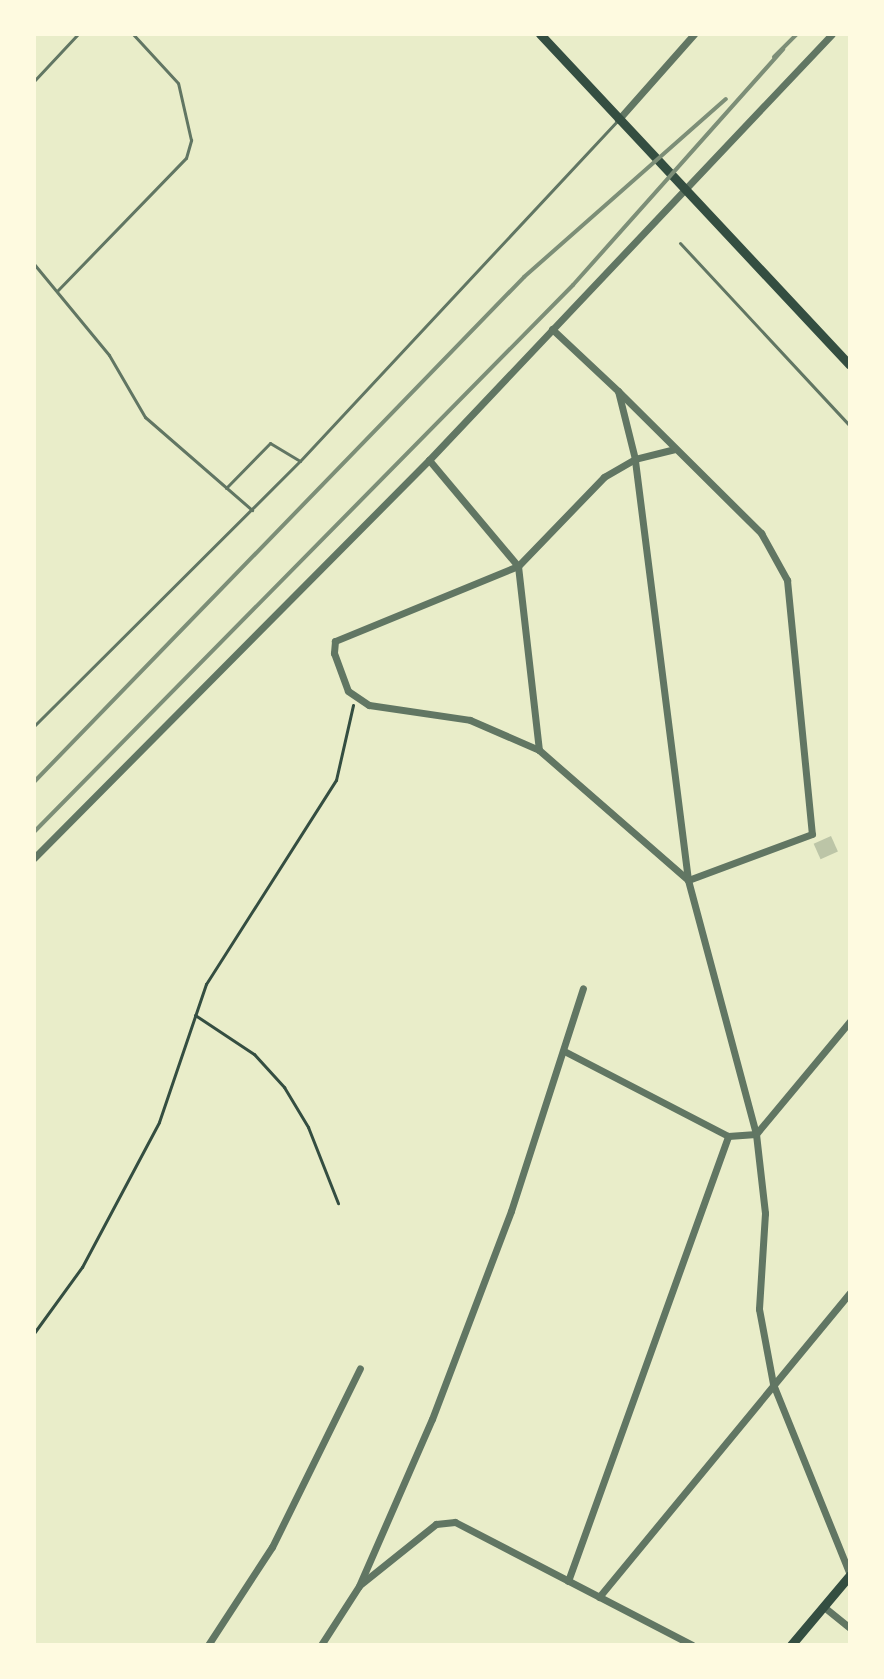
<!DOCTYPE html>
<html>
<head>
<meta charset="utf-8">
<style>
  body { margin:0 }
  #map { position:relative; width:884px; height:1679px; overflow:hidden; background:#e9edc9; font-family:"Golos Text",sans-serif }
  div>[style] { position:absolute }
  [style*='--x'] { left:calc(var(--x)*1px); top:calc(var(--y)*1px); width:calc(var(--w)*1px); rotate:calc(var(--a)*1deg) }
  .building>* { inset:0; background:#bcc5a7; transform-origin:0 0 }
  .path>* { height:3px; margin:-1.5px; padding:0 1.5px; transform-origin:1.5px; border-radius:1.5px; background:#344e41 }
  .service>* { height:3px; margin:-1.5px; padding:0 1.5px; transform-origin:1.5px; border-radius:1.5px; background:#617663 }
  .minor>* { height:7px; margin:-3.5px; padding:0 3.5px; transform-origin:3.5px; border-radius:3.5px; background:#617663 }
  .secondary>* { height:9px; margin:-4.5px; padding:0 4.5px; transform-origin:4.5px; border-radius:4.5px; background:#344e41 }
  .rail>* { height:4px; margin:-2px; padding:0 2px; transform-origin:2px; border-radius:2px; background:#7c8e77 }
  span { translate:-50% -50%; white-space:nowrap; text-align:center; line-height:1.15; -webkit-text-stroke:7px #fefae0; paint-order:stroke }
  .frame { position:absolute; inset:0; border:36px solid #fefae0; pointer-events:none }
</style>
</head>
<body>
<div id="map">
  <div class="building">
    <i style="left:831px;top:836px;width:17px;height:19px;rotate:66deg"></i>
  </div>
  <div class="path">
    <i style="--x:195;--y:1015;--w:71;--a:33.5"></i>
    <i style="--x:254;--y:1054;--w:45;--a:47.7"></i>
    <i style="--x:284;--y:1087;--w:47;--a:59"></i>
    <i style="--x:308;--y:1127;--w:82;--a:68.5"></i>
    <i style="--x:34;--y:1333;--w:82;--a:-54"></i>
    <i style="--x:82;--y:1267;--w:164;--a:-62"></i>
    <i style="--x:159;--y:1122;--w:146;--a:-71.2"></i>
    <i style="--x:206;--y:984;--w:242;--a:-57.5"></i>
    <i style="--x:336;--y:780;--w:77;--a:-77.2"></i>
  </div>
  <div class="service">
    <i style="--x:34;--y:81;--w:64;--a:-46.9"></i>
    <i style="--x:34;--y:182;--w:6;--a:90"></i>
    <i style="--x:680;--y:243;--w:250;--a:47.1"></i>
    <i style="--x:34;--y:264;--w:118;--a:50.5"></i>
    <i style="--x:109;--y:355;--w:72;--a:59.9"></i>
    <i style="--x:145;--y:417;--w:142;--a:41"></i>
    <i style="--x:57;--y:291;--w:185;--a:-45.9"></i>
    <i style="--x:186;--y:158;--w:19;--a:-74"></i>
    <i style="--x:191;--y:140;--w:58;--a:-102.8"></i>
    <i style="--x:178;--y:83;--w:67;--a:-132.6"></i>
    <i style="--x:226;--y:488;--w:63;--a:-45.6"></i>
    <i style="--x:270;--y:443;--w:35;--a:31"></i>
    <i style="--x:34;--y:726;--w:375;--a:-44.9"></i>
    <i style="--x:300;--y:461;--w:466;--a:-47"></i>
  </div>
  <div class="minor">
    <i style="--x:618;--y:120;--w:115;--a:-48.5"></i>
    <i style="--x:552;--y:329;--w:91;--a:43.2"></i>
    <i style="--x:618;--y:391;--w:202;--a:44.8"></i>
    <i style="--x:761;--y:533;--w:54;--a:61"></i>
    <i style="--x:787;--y:580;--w:255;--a:84.4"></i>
    <i style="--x:812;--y:834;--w:132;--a:159.6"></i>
    <i style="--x:688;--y:880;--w:424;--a:-97.2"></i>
    <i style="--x:635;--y:459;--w:70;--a:-104"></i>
    <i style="--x:675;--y:449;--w:41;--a:166"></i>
    <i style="--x:635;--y:459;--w:36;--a:150"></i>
    <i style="--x:604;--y:477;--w:124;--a:134"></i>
    <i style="--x:518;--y:566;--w:198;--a:157.7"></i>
    <i style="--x:335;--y:641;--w:12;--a:95"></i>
    <i style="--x:334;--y:653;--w:40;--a:69.8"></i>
    <i style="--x:348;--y:691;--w:25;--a:34"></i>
    <i style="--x:369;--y:705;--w:102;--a:8.4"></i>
    <i style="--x:470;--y:720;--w:75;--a:23.5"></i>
    <i style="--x:539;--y:750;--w:198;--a:41.1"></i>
    <i style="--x:688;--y:880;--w:263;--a:75"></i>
    <i style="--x:756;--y:1134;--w:80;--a:83.5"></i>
    <i style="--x:765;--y:1213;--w:96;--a:93.6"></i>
    <i style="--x:759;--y:1309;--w:76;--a:79.4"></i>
    <i style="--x:773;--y:1384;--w:206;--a:68"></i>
    <i style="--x:429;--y:460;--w:138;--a:50"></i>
    <i style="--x:518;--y:566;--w:185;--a:83.5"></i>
    <i style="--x:34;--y:858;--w:561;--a:-45.22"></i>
    <i style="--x:429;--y:460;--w:586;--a:-46.59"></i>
    <i style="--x:566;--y:1052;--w:182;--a:27.4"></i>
    <i style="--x:728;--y:1136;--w:28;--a:-4"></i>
    <i style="--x:756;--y:1134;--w:147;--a:-50.2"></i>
    <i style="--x:568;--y:1581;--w:473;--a:-70.2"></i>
    <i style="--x:361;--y:1584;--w:96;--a:-38.7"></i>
    <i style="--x:436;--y:1524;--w:19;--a:-6"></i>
    <i style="--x:455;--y:1522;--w:267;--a:27.4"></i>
    <i style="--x:599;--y:1597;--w:394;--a:-50.5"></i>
    <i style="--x:824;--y:1607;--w:33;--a:39"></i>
    <i style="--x:208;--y:1645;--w:117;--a:-56.9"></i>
    <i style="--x:272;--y:1547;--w:199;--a:-63.8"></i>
    <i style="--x:321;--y:1645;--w:70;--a:-57.2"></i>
    <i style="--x:359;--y:1586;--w:182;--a:-66.4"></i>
    <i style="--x:432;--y:1419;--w:222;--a:-69.2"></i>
    <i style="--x:511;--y:1211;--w:234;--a:-72.1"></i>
  </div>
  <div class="secondary">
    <i style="--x:540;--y:34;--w:453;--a:46.9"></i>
    <i style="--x:791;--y:1645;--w:92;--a:-49.9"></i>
  </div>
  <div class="rail">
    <i style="--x:774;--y:57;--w:33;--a:-45"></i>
    <i style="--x:34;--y:782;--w:704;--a:-45.86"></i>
    <i style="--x:524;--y:277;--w:269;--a:-41.4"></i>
    <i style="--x:34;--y:832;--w:768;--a:-45.42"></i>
    <i style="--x:573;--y:285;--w:316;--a:-48.3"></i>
  </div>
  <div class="frame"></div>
</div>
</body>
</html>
